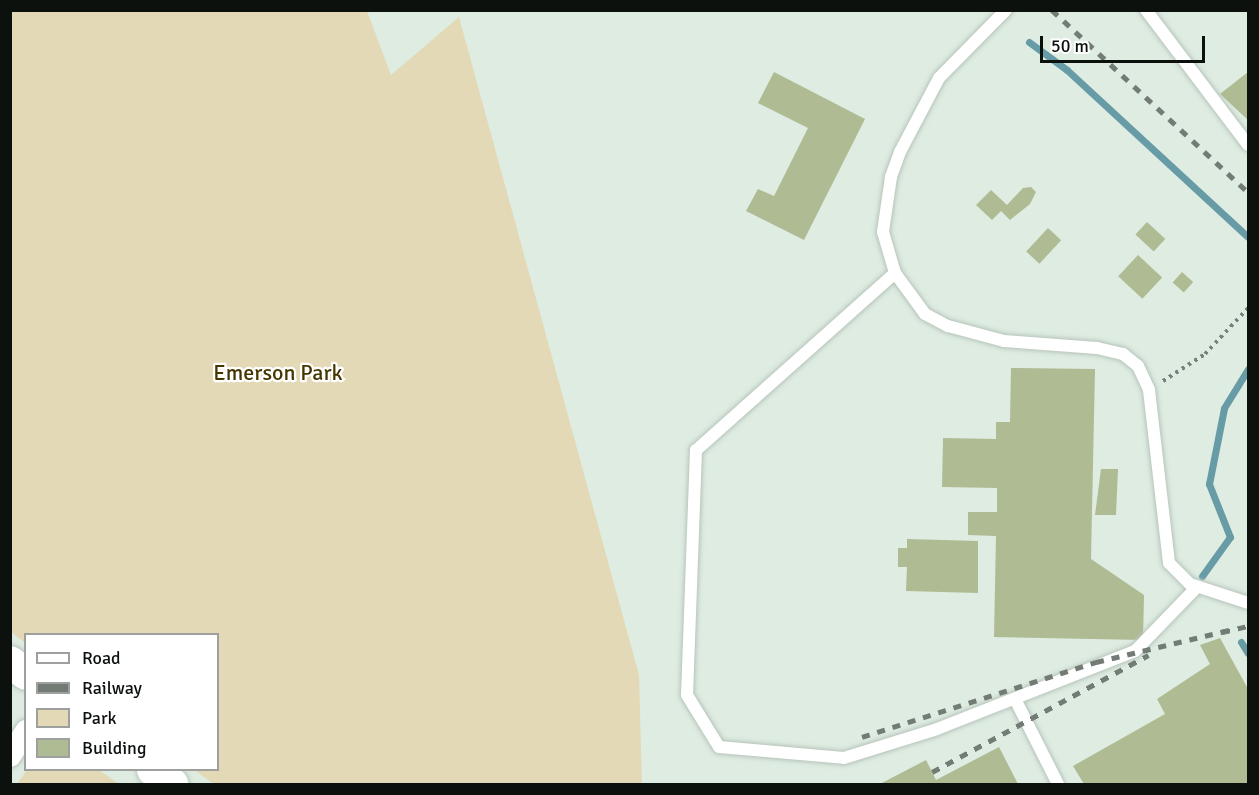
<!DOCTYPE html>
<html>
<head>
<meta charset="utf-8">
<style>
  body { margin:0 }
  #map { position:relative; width:1259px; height:795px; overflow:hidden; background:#deece2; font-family:Signika,sans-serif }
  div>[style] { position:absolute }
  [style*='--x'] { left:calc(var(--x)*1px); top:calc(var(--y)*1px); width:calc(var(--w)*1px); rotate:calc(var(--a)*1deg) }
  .green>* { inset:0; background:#e4d9b6 }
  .stream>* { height:7px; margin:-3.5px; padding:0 3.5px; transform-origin:3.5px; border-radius:3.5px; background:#679ba6 }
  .building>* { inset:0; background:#aebb93; transform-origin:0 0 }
  .path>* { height:4px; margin-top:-2px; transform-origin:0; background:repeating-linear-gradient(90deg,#77817a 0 3px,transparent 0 7.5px) }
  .roads { filter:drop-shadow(0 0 2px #b7c4ba) drop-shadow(0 0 2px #b7c4ba) }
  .lane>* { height:12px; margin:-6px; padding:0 6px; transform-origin:6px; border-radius:6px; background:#fff }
  .street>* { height:22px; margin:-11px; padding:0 11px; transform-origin:11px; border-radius:11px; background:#fff }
  .secondary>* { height:32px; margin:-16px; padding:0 16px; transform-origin:16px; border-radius:16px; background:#fff }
  .rail>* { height:4.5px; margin-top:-2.25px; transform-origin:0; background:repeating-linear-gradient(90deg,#727b74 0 8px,transparent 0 16px) }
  span { translate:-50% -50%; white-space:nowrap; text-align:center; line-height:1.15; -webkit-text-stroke:4.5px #fff; paint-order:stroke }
  .park-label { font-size:22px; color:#453600 }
  .frame { position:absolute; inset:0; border:12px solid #0c110d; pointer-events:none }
  .legend { position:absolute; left:24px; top:633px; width:195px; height:138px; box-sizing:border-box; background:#fff; border:2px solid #9ea09e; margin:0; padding:8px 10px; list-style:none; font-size:18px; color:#0c110d }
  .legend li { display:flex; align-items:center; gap:12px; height:30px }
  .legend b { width:30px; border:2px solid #9ea09e }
  .scale { position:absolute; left:1040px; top:36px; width:165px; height:27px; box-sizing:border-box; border:3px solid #0c110d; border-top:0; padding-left:8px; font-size:18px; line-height:21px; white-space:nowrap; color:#0c110d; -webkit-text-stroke:4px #fff; paint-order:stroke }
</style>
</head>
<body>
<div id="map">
  <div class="green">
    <i style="clip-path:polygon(11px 10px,367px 11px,391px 75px,459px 17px,639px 675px,642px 784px,214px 784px,194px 770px,218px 770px,218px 634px,26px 634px,25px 643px,11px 632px)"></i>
    <i style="clip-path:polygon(27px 770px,99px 770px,119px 784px,17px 784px)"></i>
  </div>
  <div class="stream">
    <i style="--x:1029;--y:42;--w:47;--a:36.4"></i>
    <i style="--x:1067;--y:70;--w:246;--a:42.7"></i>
    <i style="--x:1202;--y:576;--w:48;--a:-54.3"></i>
    <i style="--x:1230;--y:537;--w:57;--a:-111.6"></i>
    <i style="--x:1209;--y:484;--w:77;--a:-78.8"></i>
    <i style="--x:1224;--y:408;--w:46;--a:-58.4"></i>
    <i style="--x:1241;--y:642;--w:13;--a:58"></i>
  </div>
  <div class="building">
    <i style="clip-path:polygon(774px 72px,865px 119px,804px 240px,746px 211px,758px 189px,774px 196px,808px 128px,758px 103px)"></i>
    <i style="clip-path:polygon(1248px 72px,1248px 120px,1220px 94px)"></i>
    <i style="clip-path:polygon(1031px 187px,1036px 192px,1030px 204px,1010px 220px,1001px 211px,992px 220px,976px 205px,991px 190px,1007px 205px,1023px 188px)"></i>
    <i style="left:1147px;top:222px;width:25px;height:17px;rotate:43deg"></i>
    <i style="left:1048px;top:228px;width:18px;height:32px;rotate:43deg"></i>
    <i style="left:1138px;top:255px;width:33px;height:29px;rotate:43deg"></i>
    <i style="left:1182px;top:272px;width:15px;height:14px;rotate:42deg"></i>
    <i style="clip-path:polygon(1011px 368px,1095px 369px,1091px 559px,1144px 595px,1143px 640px,994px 637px,996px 536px,968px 535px,968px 512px,997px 512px,997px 488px,942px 487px,943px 438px,996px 439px,996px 422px,1010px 422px)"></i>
    <i style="clip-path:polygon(1101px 469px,1118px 469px,1116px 515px,1095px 515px)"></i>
    <i style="clip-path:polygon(907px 539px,978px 541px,978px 593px,906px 591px,907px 567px,898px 567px,898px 548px,907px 548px)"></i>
    <i style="clip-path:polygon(1220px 638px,1248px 689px,1248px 784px,1084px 784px,1073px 766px,1165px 714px,1157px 699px,1210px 664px,1200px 645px)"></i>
    <i style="clip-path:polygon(999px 747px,1018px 784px,880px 784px,926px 760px,936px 780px)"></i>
  </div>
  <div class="path">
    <i style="--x:1163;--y:381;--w:50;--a:-32.7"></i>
    <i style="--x:1205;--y:354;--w:63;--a:-46.9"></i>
  </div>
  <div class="roads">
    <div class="lane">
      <i style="--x:1006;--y:10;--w:95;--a:134.6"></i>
      <i style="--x:939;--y:78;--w:84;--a:117.8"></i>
      <i style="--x:900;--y:152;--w:27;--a:110"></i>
      <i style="--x:891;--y:177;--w:56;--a:98.3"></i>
      <i style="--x:883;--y:232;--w:43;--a:73.7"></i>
      <i style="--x:895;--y:273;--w:51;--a:53.8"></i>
      <i style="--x:925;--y:314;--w:26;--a:28"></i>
      <i style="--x:948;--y:326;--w:58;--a:15"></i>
      <i style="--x:1004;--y:341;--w:93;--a:4.3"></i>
      <i style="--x:1097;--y:348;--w:27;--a:13"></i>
      <i style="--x:1123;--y:354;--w:19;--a:39"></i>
      <i style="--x:1138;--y:366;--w:26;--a:65"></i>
      <i style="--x:1149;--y:390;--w:174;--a:83.4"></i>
      <i style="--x:1169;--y:563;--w:30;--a:45"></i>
      <i style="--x:1190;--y:584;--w:61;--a:18.1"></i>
      <i style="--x:1146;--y:10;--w:169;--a:52.9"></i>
      <i style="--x:895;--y:273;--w:266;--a:138.3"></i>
      <i style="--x:696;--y:450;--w:245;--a:92.1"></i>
      <i style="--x:687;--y:695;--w:61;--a:58.4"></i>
      <i style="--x:719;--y:747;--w:125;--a:5"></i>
      <i style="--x:844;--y:758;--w:97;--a:-17.3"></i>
      <i style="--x:937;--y:729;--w:213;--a:-21.5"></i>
      <i style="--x:1135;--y:651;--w:89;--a:-45.9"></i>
      <i style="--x:1015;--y:699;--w:95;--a:63.2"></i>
    </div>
    <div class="street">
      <i style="--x:10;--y:756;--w:30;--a:-57"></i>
    </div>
    <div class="secondary">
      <i style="--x:10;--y:662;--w:20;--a:37"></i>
      <i style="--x:153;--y:770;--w:24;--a:36"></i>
    </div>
  </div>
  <div class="rail">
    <i style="--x:1052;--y:10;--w:267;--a:42.9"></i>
    <i style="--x:1222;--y:632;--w:27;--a:-13"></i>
    <i style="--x:862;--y:737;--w:246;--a:-17.8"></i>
    <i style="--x:1096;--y:662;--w:137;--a:-13.5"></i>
    <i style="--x:932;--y:772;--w:246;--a:-28.4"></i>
  </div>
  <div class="park-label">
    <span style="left:278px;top:373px">Emerson Park</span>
  </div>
  <div class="frame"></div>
  <ul class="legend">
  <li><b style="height:8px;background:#fff"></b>Road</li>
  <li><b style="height:8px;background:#727b74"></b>Railway</li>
  <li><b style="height:16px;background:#e4d9b6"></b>Park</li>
  <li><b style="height:16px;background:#aebb93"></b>Building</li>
  </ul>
  <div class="scale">50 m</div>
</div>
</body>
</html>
